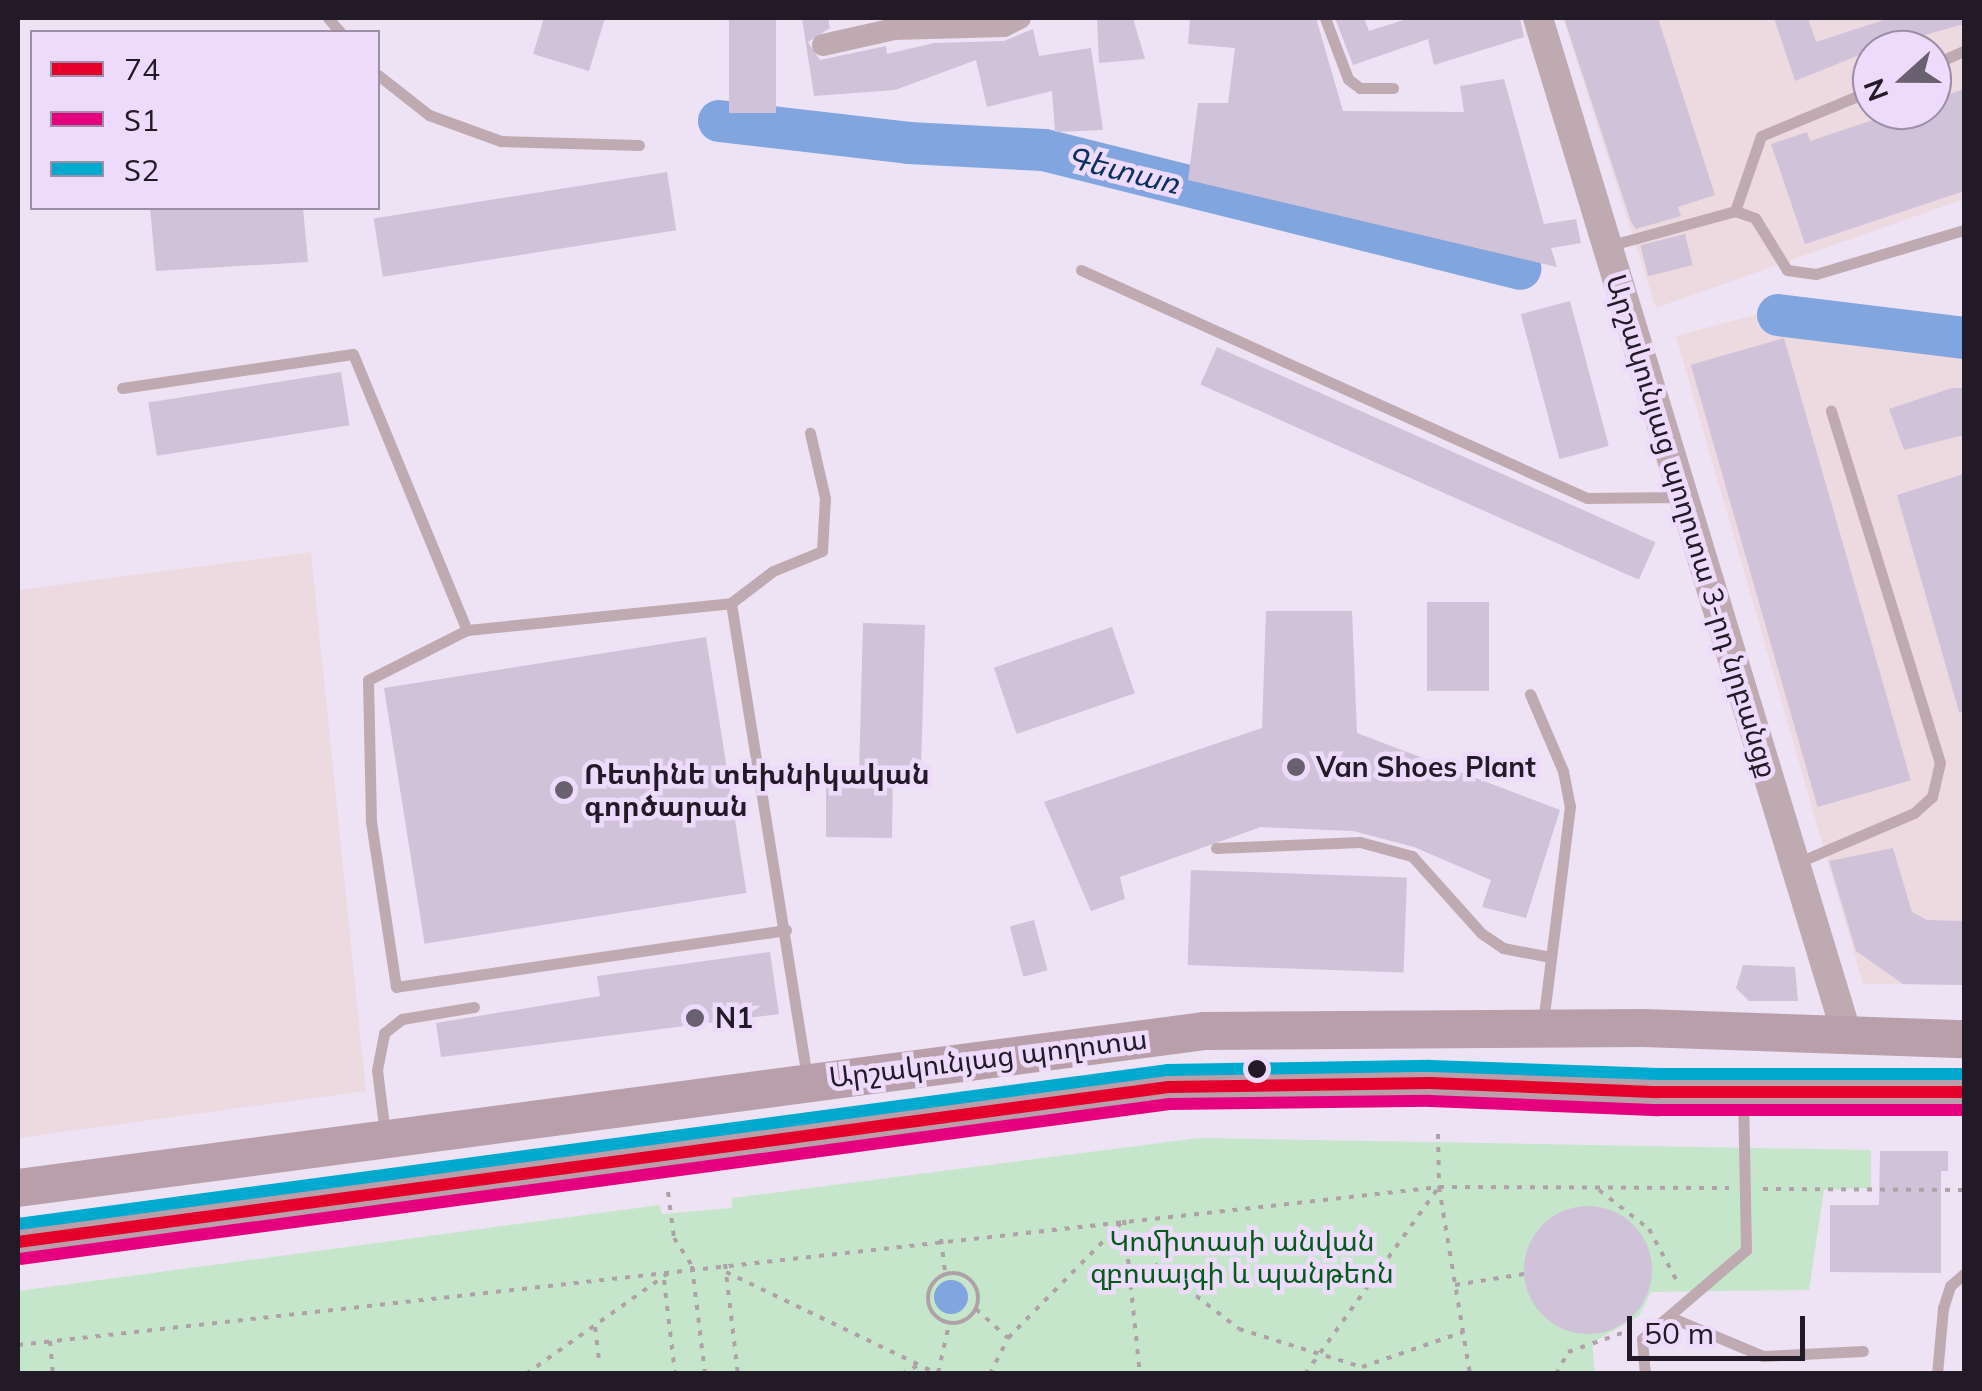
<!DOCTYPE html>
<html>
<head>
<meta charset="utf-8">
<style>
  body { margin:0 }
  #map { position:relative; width:1982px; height:1391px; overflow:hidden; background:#ede3f4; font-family:Mulish,"Noto Sans Armenian",sans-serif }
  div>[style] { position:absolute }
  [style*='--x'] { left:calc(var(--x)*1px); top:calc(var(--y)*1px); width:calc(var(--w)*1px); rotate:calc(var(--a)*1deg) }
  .industrial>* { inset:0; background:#eddae0 }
  .green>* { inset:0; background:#c6e6cb }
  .water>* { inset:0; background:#80a5df }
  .round { border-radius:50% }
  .river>* { height:42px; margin:-21px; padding:0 21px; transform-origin:21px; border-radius:21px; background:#80a5df }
  .building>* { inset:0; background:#d0c2d9; transform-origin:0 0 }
  .path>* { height:4px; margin-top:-2px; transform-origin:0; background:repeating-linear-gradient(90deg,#b0a1a8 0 5px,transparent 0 13px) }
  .path>.ring { margin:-2px; padding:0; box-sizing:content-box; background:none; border:4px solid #b0a1a8; border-radius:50% }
  .service>* { height:11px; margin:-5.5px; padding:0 5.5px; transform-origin:5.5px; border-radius:5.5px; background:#c0aab1 }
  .minor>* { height:22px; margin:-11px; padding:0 11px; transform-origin:11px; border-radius:11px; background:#c0aab1 }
  .tertiary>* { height:30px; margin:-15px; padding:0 15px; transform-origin:15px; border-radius:15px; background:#c0aab1 }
  .primary>* { height:38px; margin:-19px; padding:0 19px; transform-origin:19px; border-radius:19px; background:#b99fa9 }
  .bus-1>* { height:12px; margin:-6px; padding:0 6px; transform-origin:6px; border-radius:6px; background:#e4002b }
  .bus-2>* { height:12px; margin:-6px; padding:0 6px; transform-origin:6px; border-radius:6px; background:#e5007d }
  .bus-3>* { height:12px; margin:-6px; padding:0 6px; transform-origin:6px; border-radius:6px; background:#00a9ce }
  .dots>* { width:28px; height:28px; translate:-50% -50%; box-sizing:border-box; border:5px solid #eedbfc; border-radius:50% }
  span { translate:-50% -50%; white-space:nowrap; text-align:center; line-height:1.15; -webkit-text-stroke:9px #eedbfc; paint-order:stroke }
  .street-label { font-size:28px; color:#221b27 }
  .poi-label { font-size:28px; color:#221b27; font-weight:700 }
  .left { translate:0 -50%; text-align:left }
  .park-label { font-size:28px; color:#005c18 }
  .water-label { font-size:30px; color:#093161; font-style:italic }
  .frame { position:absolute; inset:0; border:20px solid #221b27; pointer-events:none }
  .legend { position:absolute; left:30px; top:30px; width:350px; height:180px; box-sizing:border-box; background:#eedbfc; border:2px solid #9c8ea7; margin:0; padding:12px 18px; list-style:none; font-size:30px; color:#221b27 }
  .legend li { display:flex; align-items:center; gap:20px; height:50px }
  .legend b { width:50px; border:2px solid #9c8ea7 }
  .north { position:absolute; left:1852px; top:30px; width:100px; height:100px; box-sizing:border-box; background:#eedbfc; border:2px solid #9c8ea7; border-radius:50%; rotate:249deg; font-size:28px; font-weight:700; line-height:40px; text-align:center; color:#221b27 }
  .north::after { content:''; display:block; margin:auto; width:35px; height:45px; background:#69616f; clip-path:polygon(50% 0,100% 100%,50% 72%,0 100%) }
  .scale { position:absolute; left:1627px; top:1316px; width:178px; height:45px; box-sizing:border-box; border:5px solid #221b27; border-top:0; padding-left:12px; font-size:30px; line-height:35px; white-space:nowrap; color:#221b27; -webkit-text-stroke:8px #eedbfc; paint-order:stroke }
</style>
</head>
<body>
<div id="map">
  <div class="industrial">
    <i style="clip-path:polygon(evenodd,1563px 18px,1964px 18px,1964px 199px,1656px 308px,1563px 18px,1872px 50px,1932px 50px,1932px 110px,1872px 110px,1872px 50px)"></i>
    <i style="clip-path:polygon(1811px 300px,1964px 350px,1964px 985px,1863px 984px,1676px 336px)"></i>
    <i style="clip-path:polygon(311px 552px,366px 1091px,18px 1138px,18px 590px)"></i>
  </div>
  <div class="green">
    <i style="clip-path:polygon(1199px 1138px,1871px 1150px,1871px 1188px,1824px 1190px,1809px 1290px,1651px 1292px,1639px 1316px,1592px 1343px,1595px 1373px,18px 1373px,18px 1291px,660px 1205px,662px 1214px,732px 1208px,732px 1198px)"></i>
  </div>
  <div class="water">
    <i class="round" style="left:934px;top:1280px;width:34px;height:34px"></i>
  </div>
  <div class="river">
    <i style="--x:719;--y:121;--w:191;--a:6.6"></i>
    <i style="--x:909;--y:143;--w:135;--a:3"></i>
    <i style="--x:1044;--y:150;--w:491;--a:14"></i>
    <i style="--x:1778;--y:315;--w:187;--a:7"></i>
  </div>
  <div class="building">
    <i style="clip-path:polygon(544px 18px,605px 18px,589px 71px,533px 54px)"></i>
    <i style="left:729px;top:18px;width:47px;height:95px"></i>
    <i style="clip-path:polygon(802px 18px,828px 18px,830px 28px,808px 42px,820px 60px,886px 46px,887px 54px,934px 43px,1004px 41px,1033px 29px,1039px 56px,1091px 48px,1103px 130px,1055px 132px,1052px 91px,987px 107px,976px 60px,895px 90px,814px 96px)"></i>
    <i style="clip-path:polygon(1097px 18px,1133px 18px,1145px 59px,1099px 63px)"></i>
    <i style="clip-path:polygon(1190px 18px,1316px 18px,1343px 111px,1464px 112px,1460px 86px,1504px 79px,1544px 224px,1576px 219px,1581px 243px,1551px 248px,1557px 267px,1188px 180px,1198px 103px,1228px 103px,1235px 48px,1188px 44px)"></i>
    <i style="clip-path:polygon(1335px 18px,1364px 18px,1369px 31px,1410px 18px,1520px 18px,1524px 37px,1434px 65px,1428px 39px,1353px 65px)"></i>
    <i style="clip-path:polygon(1564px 18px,1658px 18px,1715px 195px,1678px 207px,1681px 216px,1636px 229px,1631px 222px)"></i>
    <i style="clip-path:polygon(1774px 18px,1808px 18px,1816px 42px,1890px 18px,1964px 18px,1964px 24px,1872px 50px,1795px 81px)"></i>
    <i style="clip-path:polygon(1964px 89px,1964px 191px,1805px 244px,1771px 144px,1807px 132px,1810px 141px,1903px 110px,1932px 110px,1932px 100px)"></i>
    <i style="left:667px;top:172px;width:59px;height:297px;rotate:81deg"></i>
    <i style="clip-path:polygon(150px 208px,303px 208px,308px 262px,156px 271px)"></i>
    <i style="left:1685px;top:234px;width:32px;height:46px;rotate:76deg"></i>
    <i style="left:1570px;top:301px;width:150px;height:51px;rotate:75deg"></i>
    <i style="left:1784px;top:338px;width:460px;height:97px;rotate:74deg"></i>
    <i style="left:1217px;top:347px;width:480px;height:41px;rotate:24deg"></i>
    <i style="left:341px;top:372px;width:54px;height:195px;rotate:81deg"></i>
    <i style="clip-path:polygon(1952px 388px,1964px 388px,1964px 435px,1904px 450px,1889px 409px)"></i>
    <i style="clip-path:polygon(1964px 474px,1964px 711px,1959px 712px,1897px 495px)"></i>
    <i style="left:1427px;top:602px;width:62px;height:89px"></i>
    <i style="clip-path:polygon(1266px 611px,1352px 611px,1357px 733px,1560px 810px,1526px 918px,1482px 907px,1491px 880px,1414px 847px,1353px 831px,1261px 827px,1120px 877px,1125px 899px,1091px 911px,1044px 802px,1262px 728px)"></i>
    <i style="clip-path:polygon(863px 623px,925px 625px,921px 772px,893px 772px,892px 838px,826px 837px,826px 774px,859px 775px)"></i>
    <i style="left:1112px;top:627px;width:70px;height:125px;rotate:71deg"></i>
    <i style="left:706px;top:637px;width:259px;height:326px;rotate:81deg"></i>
    <i style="clip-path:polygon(1893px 848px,1912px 912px,1927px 920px,1964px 921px,1964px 985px,1903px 984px,1856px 951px,1829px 861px)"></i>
    <i style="left:1191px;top:870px;width:216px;height:95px;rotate:2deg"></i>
    <i style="left:1034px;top:920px;width:52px;height:25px;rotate:75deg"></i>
    <i style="clip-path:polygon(770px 952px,779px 1014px,441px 1057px,436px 1023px,600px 996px,597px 976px)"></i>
    <i style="clip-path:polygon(1743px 965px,1795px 967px,1798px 1001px,1749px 1001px,1736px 988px)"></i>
    <i style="clip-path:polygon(1880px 1151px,1948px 1151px,1948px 1171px,1941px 1171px,1941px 1273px,1830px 1272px,1830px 1205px,1879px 1205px)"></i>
    <i class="round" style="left:1524px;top:1206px;width:128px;height:128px"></i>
  </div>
  <div class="path">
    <i style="--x:1438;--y:1134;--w:53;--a:88.9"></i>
    <i style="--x:1439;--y:1187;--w:190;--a:80.6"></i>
    <i style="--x:1763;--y:1189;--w:201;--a:0.3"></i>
    <i style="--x:1599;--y:1190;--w:63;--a:38"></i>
    <i style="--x:1649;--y:1229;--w:61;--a:61.8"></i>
    <i style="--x:668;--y:1192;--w:46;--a:82.6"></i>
    <i style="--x:674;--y:1238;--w:33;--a:57"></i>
    <i style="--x:692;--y:1266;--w:109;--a:83.1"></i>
    <i style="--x:1124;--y:1220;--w:155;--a:84.1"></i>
    <i style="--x:941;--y:1239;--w:34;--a:83"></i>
    <i style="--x:725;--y:1264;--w:111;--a:83.3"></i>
    <i style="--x:1155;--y:1264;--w:106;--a:37.7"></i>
    <i style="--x:1239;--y:1329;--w:129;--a:17.2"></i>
    <i style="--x:1362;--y:1367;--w:107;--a:-19.1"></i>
    <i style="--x:726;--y:1272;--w:235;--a:25.7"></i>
    <i class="ring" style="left:928px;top:1273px;width:46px;height:46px"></i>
    <i style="--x:664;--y:1280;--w:95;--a:83.3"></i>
    <i style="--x:1455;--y:1285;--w:70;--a:-9.1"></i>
    <i style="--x:976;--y:1309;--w:43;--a:42.2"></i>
    <i style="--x:595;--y:1327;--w:31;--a:83"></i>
    <i style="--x:50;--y:1341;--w:33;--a:85"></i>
    <i style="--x:18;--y:1345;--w:1430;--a:-6.34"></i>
    <i style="--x:1439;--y:1187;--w:290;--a:0.2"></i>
    <i style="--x:938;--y:1373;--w:50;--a:-77.3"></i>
    <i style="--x:526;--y:1374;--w:180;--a:-35.3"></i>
    <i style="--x:901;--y:1374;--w:20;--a:-27"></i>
    <i style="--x:990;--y:1374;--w:40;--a:-63.4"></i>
    <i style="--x:1008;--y:1338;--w:165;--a:-45.5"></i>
    <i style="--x:1305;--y:1374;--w:230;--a:-54.4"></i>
    <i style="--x:1556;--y:1374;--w:25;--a:-61"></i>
    <i style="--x:1568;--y:1352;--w:60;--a:-19.3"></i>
  </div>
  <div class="service">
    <i style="--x:328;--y:18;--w:18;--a:49"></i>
    <i style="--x:1325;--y:18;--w:65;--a:69.3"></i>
    <i style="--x:1348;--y:79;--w:15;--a:37"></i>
    <i style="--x:1360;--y:88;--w:33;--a:0"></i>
    <i style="--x:1932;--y:65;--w:35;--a:-24"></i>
    <i style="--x:378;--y:75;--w:65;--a:38.1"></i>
    <i style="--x:429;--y:115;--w:77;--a:19.9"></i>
    <i style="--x:501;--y:141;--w:138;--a:1.7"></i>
    <i style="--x:1735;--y:211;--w:79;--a:-70.9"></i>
    <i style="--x:1761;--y:136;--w:120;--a:-22.5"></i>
    <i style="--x:1608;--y:246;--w:132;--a:-15.4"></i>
    <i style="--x:1735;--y:211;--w:21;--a:19"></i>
    <i style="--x:1755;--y:218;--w:61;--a:58.4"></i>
    <i style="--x:1787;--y:270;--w:29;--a:8"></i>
    <i style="--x:1816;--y:274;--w:154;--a:-16.6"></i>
    <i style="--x:1081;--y:270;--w:555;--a:24.26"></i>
    <i style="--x:1587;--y:498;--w:92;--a:-0.6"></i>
    <i style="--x:122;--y:388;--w:233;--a:-8.4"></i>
    <i style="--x:353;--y:354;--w:299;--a:67.6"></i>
    <i style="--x:731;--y:603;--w:481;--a:80.9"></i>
    <i style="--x:1530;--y:694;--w:84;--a:66.8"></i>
    <i style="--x:1563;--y:771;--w:36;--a:79"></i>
    <i style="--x:1570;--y:806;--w:220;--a:97.1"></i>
    <i style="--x:1216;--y:848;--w:144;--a:-2.4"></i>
    <i style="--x:1360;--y:842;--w:54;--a:15.1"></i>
    <i style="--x:1412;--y:856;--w:103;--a:48.1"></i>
    <i style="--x:1481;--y:933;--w:27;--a:34"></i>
    <i style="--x:1503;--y:948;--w:48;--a:10.8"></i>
    <i style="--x:1799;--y:862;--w:125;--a:-23.1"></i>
    <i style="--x:1914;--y:813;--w:24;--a:-42"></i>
    <i style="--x:1932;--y:797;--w:35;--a:-77"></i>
    <i style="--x:1940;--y:763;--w:369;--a:-107.2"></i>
    <i style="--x:786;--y:930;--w:394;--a:171.7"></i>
    <i style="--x:396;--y:987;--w:167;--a:-98.6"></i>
    <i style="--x:371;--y:822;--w:142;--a:-91.2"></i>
    <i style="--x:368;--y:680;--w:111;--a:-26.8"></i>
    <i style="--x:467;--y:630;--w:265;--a:-5.8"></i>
    <i style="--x:731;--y:603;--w:53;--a:-37.3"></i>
    <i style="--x:773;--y:571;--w:53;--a:-22.2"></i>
    <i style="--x:822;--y:551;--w:53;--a:-86.8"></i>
    <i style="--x:825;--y:498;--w:67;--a:-103"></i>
    <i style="--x:385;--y:1134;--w:64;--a:-97.1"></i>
    <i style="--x:377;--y:1070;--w:38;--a:-79"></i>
    <i style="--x:384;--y:1033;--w:23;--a:-38"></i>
    <i style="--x:402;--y:1019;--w:73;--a:-9.5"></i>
    <i style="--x:1670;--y:1317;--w:101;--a:22.8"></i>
    <i style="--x:1763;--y:1356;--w:100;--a:-2.9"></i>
    <i style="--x:1645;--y:1374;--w:35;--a:-95"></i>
    <i style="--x:1642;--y:1339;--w:137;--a:-40.6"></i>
    <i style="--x:1746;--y:1250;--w:154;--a:-91.1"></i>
    <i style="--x:1937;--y:1374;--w:66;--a:-84.8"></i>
    <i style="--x:1943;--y:1308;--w:23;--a:-72"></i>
    <i style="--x:1950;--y:1286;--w:18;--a:-41"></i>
  </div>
  <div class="minor">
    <i style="--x:823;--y:45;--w:73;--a:-12.7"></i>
    <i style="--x:894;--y:29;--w:110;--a:-1.6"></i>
    <i style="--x:1004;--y:26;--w:18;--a:-27"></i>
  </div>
  <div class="tertiary">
    <i style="--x:1538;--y:18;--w:1063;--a:73.1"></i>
  </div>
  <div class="primary">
    <i style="--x:18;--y:1188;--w:1196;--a:-7.54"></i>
    <i style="--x:1204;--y:1031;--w:439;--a:-0.4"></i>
    <i style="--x:1643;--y:1028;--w:321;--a:2"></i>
    <i style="--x:18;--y:1242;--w:1161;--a:-7.67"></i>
    <i style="--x:1169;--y:1087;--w:261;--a:-0.9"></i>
    <i style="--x:1430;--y:1083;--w:229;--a:2.3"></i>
    <i style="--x:1659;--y:1092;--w:305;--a:0"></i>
  </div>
  <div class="bus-1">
    <i style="--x:18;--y:1242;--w:1161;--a:-7.67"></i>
    <i style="--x:1169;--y:1087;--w:261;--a:-0.9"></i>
    <i style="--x:1430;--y:1083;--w:229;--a:2.3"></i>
    <i style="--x:1659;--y:1092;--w:305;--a:0"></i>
  </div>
  <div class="bus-2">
    <i style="--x:20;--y:1259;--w:1160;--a:-7.68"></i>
    <i style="--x:1170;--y:1104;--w:260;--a:-0.7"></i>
    <i style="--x:1430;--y:1101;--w:229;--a:2.3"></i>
    <i style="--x:1659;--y:1110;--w:305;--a:0"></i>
  </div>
  <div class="bus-3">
    <i style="--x:18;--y:1224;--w:1159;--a:-7.63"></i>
    <i style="--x:1167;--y:1070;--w:263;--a:-0.9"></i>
    <i style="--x:1430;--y:1066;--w:229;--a:2"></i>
    <i style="--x:1659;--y:1074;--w:305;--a:0"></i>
  </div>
  <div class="dots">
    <i style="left:1296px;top:767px;background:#69616f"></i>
    <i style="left:564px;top:790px;background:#69616f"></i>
    <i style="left:695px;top:1018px;background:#69616f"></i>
    <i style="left:1257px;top:1069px;background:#221b27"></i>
  </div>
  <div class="street-label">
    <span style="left:1692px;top:526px;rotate:73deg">Արշակունյաց պողոտա 3-րդ նրբանցք</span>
    <span style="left:988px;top:1058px;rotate:-7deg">Արշակունյաց պողոտա</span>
  </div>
  <div class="poi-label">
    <span class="left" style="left:1316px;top:767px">Van Shoes Plant</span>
    <span class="left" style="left:584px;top:790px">Ռետինե տեխնիկական<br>գործարան</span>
    <span class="left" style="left:715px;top:1018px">N1</span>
  </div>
  <div class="park-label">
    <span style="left:1242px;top:1257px">Կոմիտասի անվան<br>զբոսայգի և պանթեոն</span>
  </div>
  <div class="water-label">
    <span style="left:1123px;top:170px;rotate:14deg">Գետառ</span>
  </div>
  <div class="frame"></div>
  <ul class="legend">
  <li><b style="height:12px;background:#e4002b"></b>74</li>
  <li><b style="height:12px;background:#e5007d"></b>Տ1</li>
  <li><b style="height:12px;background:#00a9ce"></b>Տ2</li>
  </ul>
  <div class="north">N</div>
  <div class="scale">50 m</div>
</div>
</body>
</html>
